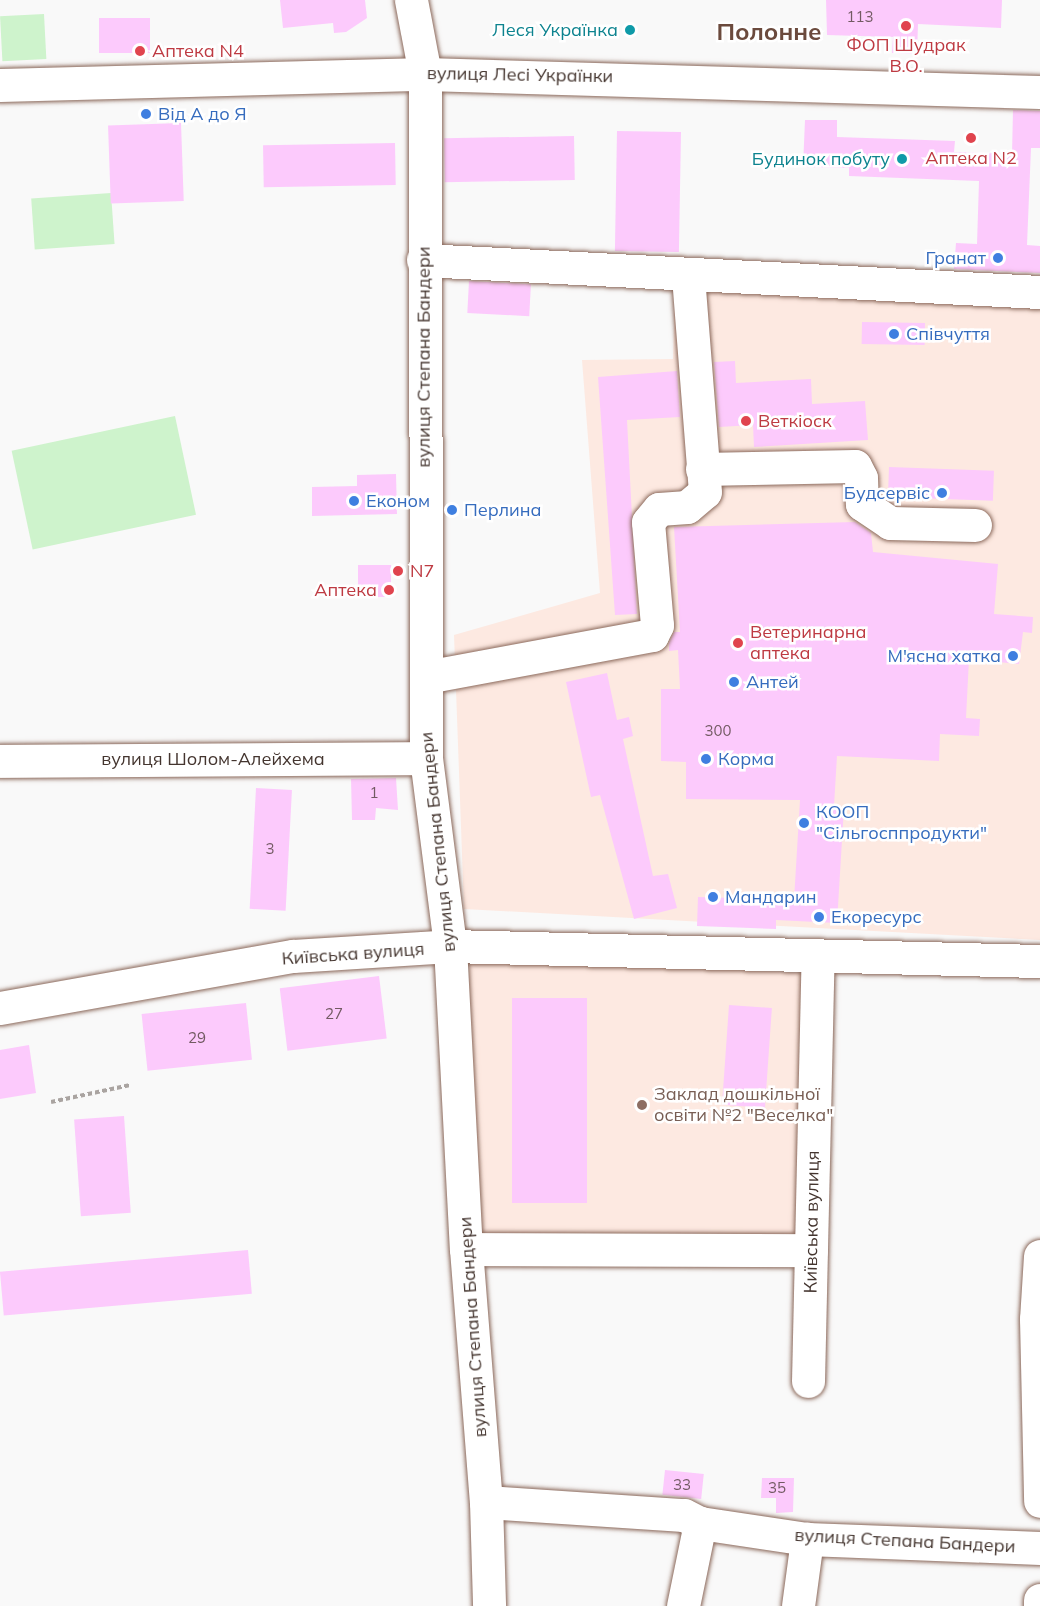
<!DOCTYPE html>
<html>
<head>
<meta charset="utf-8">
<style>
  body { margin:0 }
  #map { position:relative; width:1040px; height:1606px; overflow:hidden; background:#f9f9f9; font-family:Mulish,sans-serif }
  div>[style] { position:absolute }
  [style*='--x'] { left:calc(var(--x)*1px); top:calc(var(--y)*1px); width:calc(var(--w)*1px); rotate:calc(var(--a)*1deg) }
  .built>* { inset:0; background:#fde9e1; transform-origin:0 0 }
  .green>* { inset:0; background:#cef3cc; transform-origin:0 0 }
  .building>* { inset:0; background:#fccafc; transform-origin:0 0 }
  .path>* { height:4px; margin-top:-2px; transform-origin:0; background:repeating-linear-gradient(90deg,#aaa4a1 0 4.5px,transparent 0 7.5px) }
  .roads { filter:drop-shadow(0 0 2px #8b695b) drop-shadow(0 0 2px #8b695b) }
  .minor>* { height:33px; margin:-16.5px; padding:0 16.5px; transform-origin:16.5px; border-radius:16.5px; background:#fff }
  .major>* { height:33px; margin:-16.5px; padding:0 16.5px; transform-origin:16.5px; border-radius:16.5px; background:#fff }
  .dots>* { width:16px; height:16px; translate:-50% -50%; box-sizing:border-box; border:3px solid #fff; border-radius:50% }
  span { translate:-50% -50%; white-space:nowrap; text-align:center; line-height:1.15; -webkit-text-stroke:5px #fff; paint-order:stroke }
  .number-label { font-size:15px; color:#725a62 }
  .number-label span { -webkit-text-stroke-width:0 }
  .culture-label { font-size:18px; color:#0d838f }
  .right { translate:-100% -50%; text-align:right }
  .health-label { font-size:18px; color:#be3a42 }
  .left { translate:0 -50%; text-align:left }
  .street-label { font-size:18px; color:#44352f }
  .shop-label { font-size:18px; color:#366cbe }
  .education-label { font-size:18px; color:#785e54 }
  .district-label { font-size:24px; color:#6b4a3d; font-weight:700 }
</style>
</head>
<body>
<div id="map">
  <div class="built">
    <i style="clip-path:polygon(675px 289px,1040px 307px,1040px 940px,464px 909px,454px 635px,600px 593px,582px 360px,673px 359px)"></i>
    <i style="left:470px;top:956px;width:342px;height:285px;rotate:3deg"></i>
  </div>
  <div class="green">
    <i style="left:44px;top:14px;width:45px;height:44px;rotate:87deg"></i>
    <i style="left:111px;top:193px;width:51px;height:80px;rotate:86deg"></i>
    <i style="left:175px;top:416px;width:101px;height:167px;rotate:78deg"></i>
  </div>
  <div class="building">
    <i style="clip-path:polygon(280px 0,365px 0,367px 18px,346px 32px,334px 33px,333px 23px,283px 28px)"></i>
    <i style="clip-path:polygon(826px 0,1002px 0,1001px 28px,918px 24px,917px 54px,892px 53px,893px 37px,827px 35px)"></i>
    <i style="left:99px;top:18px;width:51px;height:35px"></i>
    <i style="clip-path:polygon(1013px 110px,1040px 111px,1040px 148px,1031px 148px,1027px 245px,1040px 246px,1040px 273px,954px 269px,956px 243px,977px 244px,979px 181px,849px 176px,849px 168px,803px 167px,805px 120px,837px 120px,837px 137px,955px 141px,954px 152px,1012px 154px)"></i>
    <i style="left:181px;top:123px;width:78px;height:73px;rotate:88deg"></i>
    <i style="left:617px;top:131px;width:64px;height:120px;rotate:1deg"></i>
    <i style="left:574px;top:136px;width:44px;height:130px;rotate:89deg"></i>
    <i style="left:395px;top:143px;width:42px;height:132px;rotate:89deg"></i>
    <i style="left:469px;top:281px;width:62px;height:32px;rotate:3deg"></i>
    <i style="left:862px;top:322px;width:63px;height:22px;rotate:1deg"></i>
    <i style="clip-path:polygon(735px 361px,736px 383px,811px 379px,812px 404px,865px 401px,868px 440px,754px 447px,753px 425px,719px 427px,714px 362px)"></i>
    <i style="clip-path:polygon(677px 371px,680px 417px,627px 420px,637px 614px,615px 615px,598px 377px)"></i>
    <i style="left:889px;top:467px;width:105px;height:30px;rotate:2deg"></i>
    <i style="clip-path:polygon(396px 474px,397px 514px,312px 516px,312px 487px,357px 486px,357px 475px)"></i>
    <i style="clip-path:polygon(855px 522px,871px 533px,873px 552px,998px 564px,994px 614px,1033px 617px,1032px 633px,1023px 632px,1019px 664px,969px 659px,966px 718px,980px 719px,979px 736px,940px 734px,939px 761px,837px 756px,834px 806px,844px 807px,837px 923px,776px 920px,776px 929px,697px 926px,698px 897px,794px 900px,800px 800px,686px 799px,686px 762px,661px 761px,661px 689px,680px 689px,678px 650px,669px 651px,669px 643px,674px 632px,680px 632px,674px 527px)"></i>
    <i style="left:358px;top:565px;width:33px;height:32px"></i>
    <i style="clip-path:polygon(607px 673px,617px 720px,629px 717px,633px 736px,623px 739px,653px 876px,668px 874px,677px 908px,634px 919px,600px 795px,591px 797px,566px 682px)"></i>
    <i style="clip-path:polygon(396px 778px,398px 810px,376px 808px,375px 820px,352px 820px,351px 779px)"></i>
    <i style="left:256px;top:788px;width:36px;height:121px;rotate:3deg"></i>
    <i style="left:379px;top:976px;width:63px;height:100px;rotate:83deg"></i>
    <i style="left:512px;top:998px;width:75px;height:205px"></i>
    <i style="left:246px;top:1003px;width:57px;height:105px;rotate:84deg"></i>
    <i style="left:729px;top:1005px;width:43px;height:100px;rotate:4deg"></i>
    <i style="clip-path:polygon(29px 1045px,36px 1093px,0 1099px,0 1050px)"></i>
    <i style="left:124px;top:1116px;width:97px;height:50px;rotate:86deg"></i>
    <i style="left:248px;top:1250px;width:44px;height:249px;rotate:85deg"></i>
    <i style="left:665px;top:1470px;width:39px;height:25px;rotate:6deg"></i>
    <i style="clip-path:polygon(762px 1478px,794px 1478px,793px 1512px,776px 1513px,776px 1498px,761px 1498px)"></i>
  </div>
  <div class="path">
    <i style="--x:51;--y:1102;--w:81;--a:-12.1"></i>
  </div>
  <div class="roads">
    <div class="minor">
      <i style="--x:411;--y:0;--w:75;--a:79.3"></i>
      <i style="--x:425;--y:74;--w:684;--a:89.92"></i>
      <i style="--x:426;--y:758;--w:190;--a:82.7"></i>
      <i style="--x:450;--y:946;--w:303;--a:87"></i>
      <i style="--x:466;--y:1249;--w:254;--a:85.5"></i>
      <i style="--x:486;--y:1502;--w:104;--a:88.3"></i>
      <i style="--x:423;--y:260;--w:618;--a:2.97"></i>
      <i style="--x:702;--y:469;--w:153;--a:-1.1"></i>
      <i style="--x:855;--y:466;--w:13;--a:63"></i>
      <i style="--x:861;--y:478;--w:26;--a:88"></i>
      <i style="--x:862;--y:504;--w:34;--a:34"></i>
      <i style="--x:890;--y:523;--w:85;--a:1.3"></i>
      <i style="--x:426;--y:677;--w:230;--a:-10.5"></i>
      <i style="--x:652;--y:635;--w:11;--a:-63"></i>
      <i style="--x:657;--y:625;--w:103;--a:-95"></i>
      <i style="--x:648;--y:522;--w:17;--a:-50"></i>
      <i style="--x:659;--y:509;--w:28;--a:-4"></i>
      <i style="--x:687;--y:507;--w:23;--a:-40"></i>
      <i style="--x:705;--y:492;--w:218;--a:-94.5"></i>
      <i style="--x:0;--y:761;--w:426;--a:-0.4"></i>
      <i style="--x:0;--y:1008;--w:298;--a:-10.1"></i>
      <i style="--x:293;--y:956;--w:157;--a:-3.6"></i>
      <i style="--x:450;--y:946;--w:590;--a:1.46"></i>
      <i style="--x:466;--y:1249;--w:345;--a:0.2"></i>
      <i style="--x:1040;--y:1256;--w:63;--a:93.6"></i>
      <i style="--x:1036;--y:1319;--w:182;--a:88.7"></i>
      <i style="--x:808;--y:1381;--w:425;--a:-88.7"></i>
      <i style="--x:486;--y:1502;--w:198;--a:3.8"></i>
      <i style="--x:684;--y:1515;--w:18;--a:27"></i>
      <i style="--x:700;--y:1523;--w:108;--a:8.5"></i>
      <i style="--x:807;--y:1539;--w:233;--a:2.2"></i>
      <i style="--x:683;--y:1606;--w:85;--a:-78.4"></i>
      <i style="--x:798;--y:1606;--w:68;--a:-82.3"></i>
      <i style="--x:1040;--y:1606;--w:6;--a:-90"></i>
    </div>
    <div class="major">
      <i style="--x:0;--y:85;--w:425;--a:-1.5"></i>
      <i style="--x:425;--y:74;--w:615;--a:1.68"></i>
    </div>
  </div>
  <div class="dots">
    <i style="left:906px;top:26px;background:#e0444e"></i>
    <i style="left:630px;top:30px;background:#0f9aa8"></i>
    <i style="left:140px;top:51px;background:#e0444e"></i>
    <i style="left:146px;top:114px;background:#3f7fe0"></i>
    <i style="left:971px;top:138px;background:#e0444e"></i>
    <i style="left:902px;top:159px;background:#0f9aa8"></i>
    <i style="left:998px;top:258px;background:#3f7fe0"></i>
    <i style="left:894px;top:334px;background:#3f7fe0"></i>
    <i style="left:746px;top:421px;background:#e0444e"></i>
    <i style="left:942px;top:493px;background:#3f7fe0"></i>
    <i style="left:354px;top:501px;background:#3f7fe0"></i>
    <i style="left:452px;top:510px;background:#3f7fe0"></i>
    <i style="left:398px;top:571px;background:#e0444e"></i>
    <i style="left:389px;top:590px;background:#e0444e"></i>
    <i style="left:738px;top:643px;background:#e0444e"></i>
    <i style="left:1013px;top:656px;background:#3f7fe0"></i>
    <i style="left:734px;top:682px;background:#3f7fe0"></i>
    <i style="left:706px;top:759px;background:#3f7fe0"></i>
    <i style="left:804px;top:823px;background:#3f7fe0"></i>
    <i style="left:713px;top:897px;background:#3f7fe0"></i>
    <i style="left:819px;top:917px;background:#3f7fe0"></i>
    <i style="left:642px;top:1105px;background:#8d6e63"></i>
  </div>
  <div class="number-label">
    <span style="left:860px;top:17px">113</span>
    <span style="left:718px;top:731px">300</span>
    <span style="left:374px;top:793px">1</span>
    <span style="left:270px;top:849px">3</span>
    <span style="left:334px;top:1014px">27</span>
    <span style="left:197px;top:1038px">29</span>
    <span style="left:682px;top:1485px">33</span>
    <span style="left:777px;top:1488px">35</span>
  </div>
  <div class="culture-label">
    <span class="right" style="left:618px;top:30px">Леся Українка</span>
    <span class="right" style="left:890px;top:159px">Будинок побуту</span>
  </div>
  <div class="health-label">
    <span style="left:906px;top:56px">ФОП Шудрак<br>В.О.</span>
    <span class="left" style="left:152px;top:51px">Аптека N4</span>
    <span style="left:971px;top:158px">Аптека N2</span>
    <span class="left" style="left:758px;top:421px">Веткіоск</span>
    <span class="left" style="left:410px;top:571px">N7</span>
    <span class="right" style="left:377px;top:590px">Аптека</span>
    <span class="left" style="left:750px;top:643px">Ветеринарна<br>аптека</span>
  </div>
  <div class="street-label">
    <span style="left:520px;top:75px;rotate:1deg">вулиця Лесі Українки</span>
    <span style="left:424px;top:357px;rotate:-90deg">вулиця Степана Бандери</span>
    <span style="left:213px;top:759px">вулиця Шолом-Алейхема</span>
    <span style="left:438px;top:842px;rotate:-96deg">вулиця Степана Бандери</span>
    <span style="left:353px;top:954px;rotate:-4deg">Київська вулиця</span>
    <span style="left:812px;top:1222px;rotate:-89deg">Київська вулиця</span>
    <span style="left:473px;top:1327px;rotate:-94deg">вулиця Степана Бандери</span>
    <span style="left:905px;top:1541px;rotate:3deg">вулиця Степана Бандери</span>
  </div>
  <div class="shop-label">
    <span class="left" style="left:158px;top:114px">Від А до Я</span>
    <span class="right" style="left:986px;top:258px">Гранат</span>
    <span class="left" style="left:906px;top:334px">Співчуття</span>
    <span class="right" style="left:930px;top:493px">Будсервіс</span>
    <span class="left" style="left:366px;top:501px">Економ</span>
    <span class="left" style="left:464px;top:510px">Перлина</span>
    <span class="right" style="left:1001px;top:656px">М'ясна хатка</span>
    <span class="left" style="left:746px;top:682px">Антей</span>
    <span class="left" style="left:718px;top:759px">Корма</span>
    <span class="left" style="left:816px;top:823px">КООП<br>"Сільгосппродукти"</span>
    <span class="left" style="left:725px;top:897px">Мандарин</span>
    <span class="left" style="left:831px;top:917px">Екоресурс</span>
  </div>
  <div class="education-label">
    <span class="left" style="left:654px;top:1105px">Заклад дошкільної<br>освіти №2 "Веселка"</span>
  </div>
  <div class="district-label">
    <span style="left:769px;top:32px">Полонне</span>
  </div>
</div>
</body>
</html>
